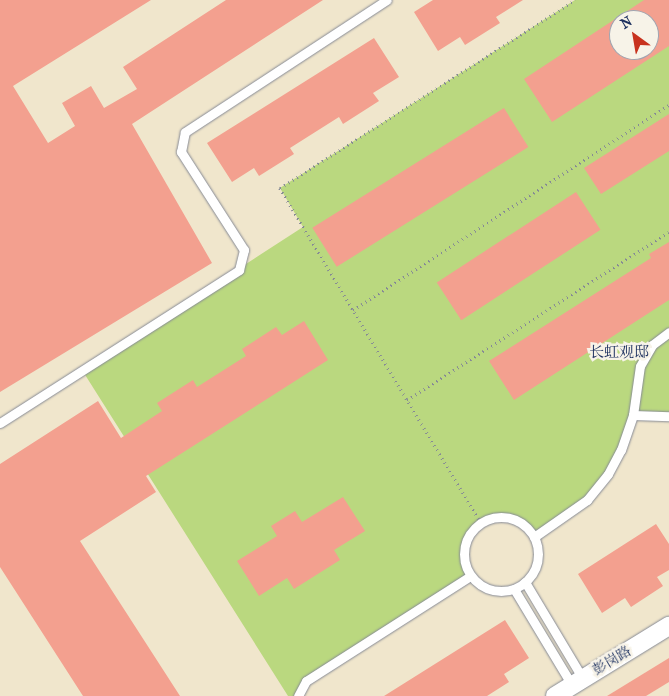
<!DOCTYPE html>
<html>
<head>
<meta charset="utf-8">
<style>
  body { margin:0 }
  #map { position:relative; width:669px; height:696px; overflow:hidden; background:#f0e6cc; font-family:"IM FELL French Canon","Noto Serif SC",serif }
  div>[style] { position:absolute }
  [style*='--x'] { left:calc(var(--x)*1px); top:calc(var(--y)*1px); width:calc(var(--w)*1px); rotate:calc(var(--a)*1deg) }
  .green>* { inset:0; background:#bad87f }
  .building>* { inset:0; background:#f3a08f; transform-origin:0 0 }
  .path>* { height:3px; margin-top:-1.5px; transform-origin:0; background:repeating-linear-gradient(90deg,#868a95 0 1px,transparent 0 5px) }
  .roads { filter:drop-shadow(0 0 1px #868a95) drop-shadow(0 0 1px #868a95) }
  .lane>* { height:9px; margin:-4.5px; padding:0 4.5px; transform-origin:4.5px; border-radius:4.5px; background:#fff }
  .lane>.ring { margin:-4.5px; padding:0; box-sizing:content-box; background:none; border:9px solid #fff; border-radius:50% }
  .street>* { height:18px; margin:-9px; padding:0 9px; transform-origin:9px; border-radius:9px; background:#fff }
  span { translate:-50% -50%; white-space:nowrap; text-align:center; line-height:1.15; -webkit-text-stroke:5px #f7f3e8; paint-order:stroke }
  .street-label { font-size:14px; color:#1b2f5e }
  .neighbourhood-label { font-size:15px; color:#1b2f5e }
  .north { position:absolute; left:609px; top:10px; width:50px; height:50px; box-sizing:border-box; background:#f7f3e8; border:1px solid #9fa5b1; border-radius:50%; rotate:328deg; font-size:14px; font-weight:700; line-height:20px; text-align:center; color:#1b2f5e }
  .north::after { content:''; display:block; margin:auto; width:18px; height:22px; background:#c8321e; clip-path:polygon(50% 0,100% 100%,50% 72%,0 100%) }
</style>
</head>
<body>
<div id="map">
  <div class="green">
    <i style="clip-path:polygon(evenodd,575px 0,669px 0,669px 416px,633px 415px,621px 450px,587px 500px,534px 537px,516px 521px,504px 518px,481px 523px,472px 531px,463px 553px,470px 576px,306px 681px,298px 696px,288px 696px,82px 370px,303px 227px,280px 188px,575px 0,619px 20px,649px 20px,649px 50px,619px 50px,619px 20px)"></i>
  </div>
  <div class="building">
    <i style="clip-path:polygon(0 0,151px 0,13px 86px,48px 143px,75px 126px,62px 103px,91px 86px,104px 108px,137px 89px,123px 67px,226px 0,323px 0,132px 124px,212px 263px,0 392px)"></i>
    <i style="clip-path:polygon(433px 0,523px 0,496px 17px,500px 23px,465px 45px,460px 37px,438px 51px,414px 12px)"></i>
    <i style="clip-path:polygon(evenodd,644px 0,669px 0,669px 46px,552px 122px,524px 79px,644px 0,619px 20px,649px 20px,649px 50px,619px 50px,619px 20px)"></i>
    <i style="clip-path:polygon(374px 38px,399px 77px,373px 93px,379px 101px,343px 124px,339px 117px,290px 148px,294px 154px,259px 176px,254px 168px,232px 182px,207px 143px)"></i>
    <i style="left:504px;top:108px;width:46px;height:226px;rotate:58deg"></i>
    <i style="clip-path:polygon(669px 114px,669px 151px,601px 194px,584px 168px)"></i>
    <i style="left:576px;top:192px;width:45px;height:166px;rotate:57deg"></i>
    <i style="clip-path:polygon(669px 242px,669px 300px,514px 400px,489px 361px,651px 258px,649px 254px)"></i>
    <i style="clip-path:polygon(304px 321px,328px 360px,146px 476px,156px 492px,80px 541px,180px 696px,83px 696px,0 567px,0 464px,98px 401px,121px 438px,162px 411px,157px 403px,193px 380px,197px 387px,246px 356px,242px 349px,276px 327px,282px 335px)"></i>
    <i style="clip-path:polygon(343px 497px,365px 531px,334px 550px,340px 560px,294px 589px,287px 578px,259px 596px,237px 561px,277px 536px,271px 526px,295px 511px,302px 522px)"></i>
    <i style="clip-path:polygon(656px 524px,669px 544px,669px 570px,657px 577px,663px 586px,631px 607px,625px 598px,602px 613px,578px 574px)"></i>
    <i style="clip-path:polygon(505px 620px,529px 658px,504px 674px,509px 682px,487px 696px,384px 696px)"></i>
    <i style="clip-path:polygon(669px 658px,669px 682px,646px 696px,607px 696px)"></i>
  </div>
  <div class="path">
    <i style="--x:353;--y:310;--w:377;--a:-33"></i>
    <i style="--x:407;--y:400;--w:311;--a:-32.7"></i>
    <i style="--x:481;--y:523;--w:391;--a:-121"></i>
    <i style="--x:280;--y:188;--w:350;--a:-32.5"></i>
  </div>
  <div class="roads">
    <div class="lane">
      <i style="--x:633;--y:415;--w:49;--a:-81.9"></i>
      <i style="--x:640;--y:366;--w:24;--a:-60"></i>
      <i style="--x:652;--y:345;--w:21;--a:-37"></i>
      <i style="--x:0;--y:423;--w:284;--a:-32.6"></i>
      <i style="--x:239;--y:270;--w:21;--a:-76"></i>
      <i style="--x:244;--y:250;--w:117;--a:-122.7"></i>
      <i style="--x:181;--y:152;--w:20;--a:-79"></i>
      <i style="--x:185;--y:132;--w:241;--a:-33.2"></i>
      <i class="ring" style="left:464px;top:517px;width:65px;height:65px"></i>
      <i style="--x:534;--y:537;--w:65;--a:-34.9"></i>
      <i style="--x:587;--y:500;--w:33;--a:-51"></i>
      <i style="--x:608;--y:474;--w:27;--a:-62"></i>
      <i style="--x:621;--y:450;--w:37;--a:-71"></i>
      <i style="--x:633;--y:415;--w:36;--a:2"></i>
      <i style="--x:525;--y:582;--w:113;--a:59.1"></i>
      <i style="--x:514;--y:589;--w:112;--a:58.9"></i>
      <i style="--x:298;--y:696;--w:17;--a:-62"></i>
      <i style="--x:306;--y:681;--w:195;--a:-32.6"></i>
    </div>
    <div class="street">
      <i style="--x:555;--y:696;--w:134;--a:-31.6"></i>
    </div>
  </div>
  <div class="street-label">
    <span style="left:612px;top:661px;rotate:-31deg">彭岗路</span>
  </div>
  <div class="neighbourhood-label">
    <span style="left:619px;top:353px">长虹观邸</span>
  </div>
  <div class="north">N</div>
</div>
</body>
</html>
